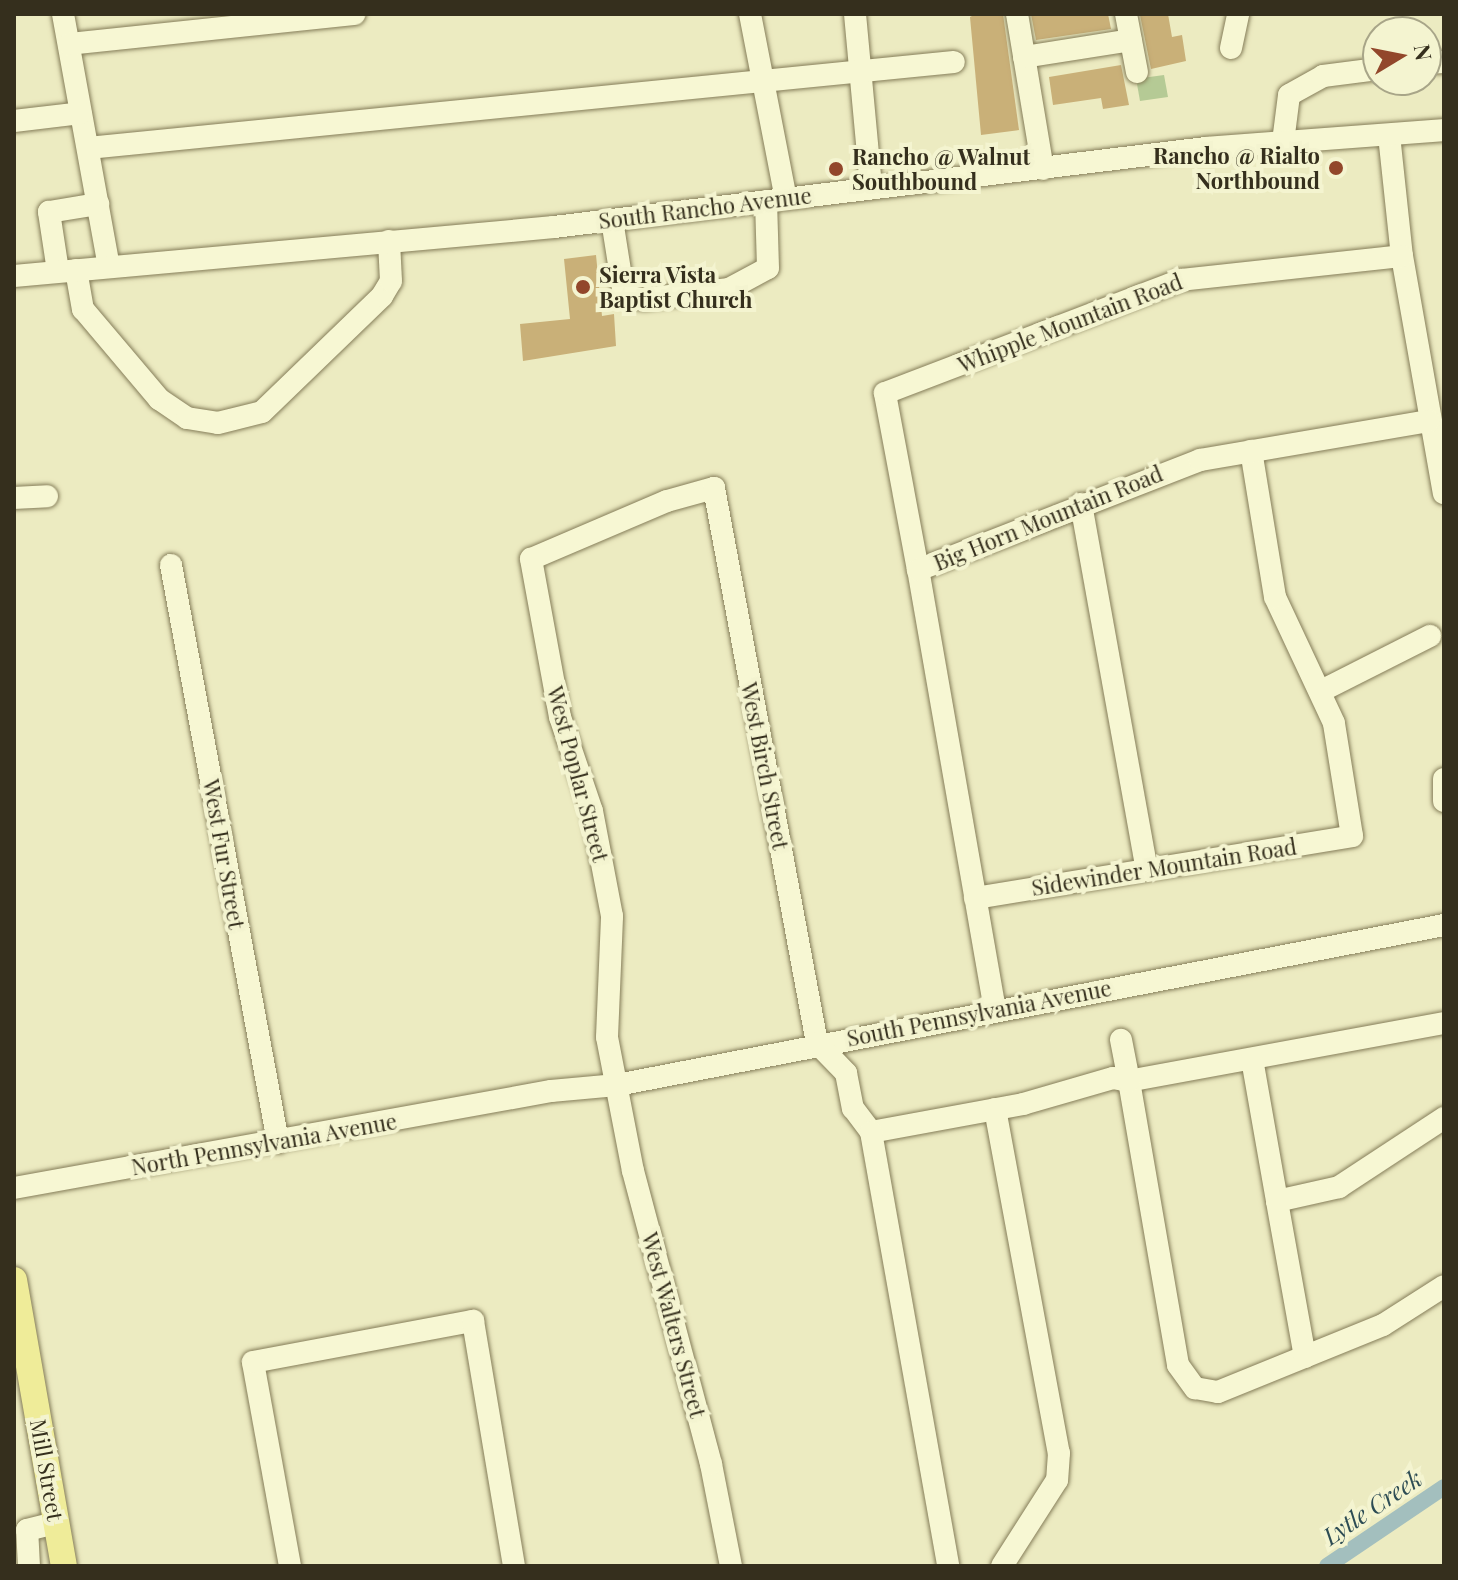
<!DOCTYPE html>
<html>
<head>
<meta charset="utf-8">
<style>
  body { margin:0 }
  #map { position:relative; width:1458px; height:1580px; overflow:hidden; background:#ecebc1; font-family:"Playfair Display",serif }
  div>[style] { position:absolute }
  [style*='--x'] { left:calc(var(--x)*1px); top:calc(var(--y)*1px); width:calc(var(--w)*1px); rotate:calc(var(--a)*1deg) }
  .green>* { inset:0; background:#b5ca95 }
  .canal>* { height:16px; margin:-8px; padding:0 8px; transform-origin:8px; border-radius:8px; background:#a3bfbe }
  .building>* { inset:0; background:#c9b078 }
  .roads { filter:drop-shadow(0 0 2px #857d59) drop-shadow(0 0 2px #857d59) }
  .minor>* { height:22px; margin:-11px; padding:0 11px; transform-origin:11px; border-radius:11px; background:#f7f7d3 }
  .major>* { height:26px; margin:-13px; padding:0 13px; transform-origin:13px; border-radius:13px; background:#efec99 }
  .dots>* { width:22px; height:22px; translate:-50% -50%; box-sizing:border-box; border:4px solid #f4f4d0; border-radius:50% }
  span { translate:-50% -50%; white-space:nowrap; text-align:center; line-height:1.15; -webkit-text-stroke:8px #f4f4d0; paint-order:stroke }
  .poi-label { font-size:22px; color:#352f1d; font-weight:700 }
  .right { translate:-100% -50%; text-align:right }
  .left { translate:0 -50%; text-align:left }
  .street-label { font-size:22px; color:#352f1d }
  .water-label { font-size:24px; color:#2d4c54; font-style:italic }
  .frame { position:absolute; inset:0; border:16px solid #352f1d; pointer-events:none }
  .north { position:absolute; left:1362px; top:16px; width:80px; height:80px; box-sizing:border-box; background:#f4f4d0; border:2px solid #a8a588; border-radius:50%; rotate:80deg; font-size:22px; font-weight:700; line-height:32px; text-align:center; color:#352f1d }
  .north::after { content:''; display:block; margin:auto; width:28px; height:36px; background:#92472b; clip-path:polygon(50% 0,100% 100%,50% 72%,0 100%) }
</style>
</head>
<body>
<div id="map">
  <div class="green">
    <i style="clip-path:polygon(1164px 75px,1168px 97px,1140px 101px,1137px 84px,1142px 78px)"></i>
  </div>
  <div class="canal">
    <i style="--x:1327;--y:1566;--w:141;--a:-34"></i>
  </div>
  <div class="building">
    <i style="clip-path:polygon(976px 14px,1003px 14px,1019px 130px,981px 135px,970px 17px)"></i>
    <i style="clip-path:polygon(1031px 14px,1108px 14px,1111px 29px,1036px 40px)"></i>
    <i style="clip-path:polygon(1168px 14px,1172px 37px,1182px 35px,1186px 61px,1151px 69px,1140px 15px)"></i>
    <i style="clip-path:polygon(1121px 65px,1129px 105px,1103px 109px,1101px 98px,1053px 105px,1049px 77px)"></i>
    <i style="clip-path:polygon(596px 255px,602px 316px,614px 314px,616px 346px,523px 361px,520px 324px,570px 319px,564px 259px)"></i>
  </div>
  <div class="roads">
    <div class="minor">
      <i style="--x:63;--y:14;--w:256;--a:79.7"></i>
      <i style="--x:750;--y:14;--w:188;--a:79"></i>
      <i style="--x:855;--y:14;--w:175;--a:84.7"></i>
      <i style="--x:1017;--y:14;--w:157;--a:80.5"></i>
      <i style="--x:1126;--y:14;--w:59;--a:79.3"></i>
      <i style="--x:69;--y:44;--w:287;--a:-6"></i>
      <i style="--x:1231;--y:48;--w:35;--a:-78"></i>
      <i style="--x:1024;--y:57;--w:108;--a:-9"></i>
      <i style="--x:1426;--y:63;--w:18;--a:-3"></i>
      <i style="--x:14;--y:121;--w:67;--a:-6.8"></i>
      <i style="--x:1389;--y:135;--w:122;--a:83.9"></i>
      <i style="--x:1402;--y:256;--w:241;--a:80"></i>
      <i style="--x:1283;--y:142;--w:47;--a:-82.7"></i>
      <i style="--x:1289;--y:95;--w:39;--a:-29"></i>
      <i style="--x:1323;--y:76;--w:55;--a:-7.3"></i>
      <i style="--x:88;--y:148;--w:870;--a:-5.67"></i>
      <i style="--x:612;--y:220;--w:77;--a:81"></i>
      <i style="--x:624;--y:296;--w:20;--a:9"></i>
      <i style="--x:644;--y:299;--w:86;--a:-6.7"></i>
      <i style="--x:729;--y:289;--w:44;--a:-28.3"></i>
      <i style="--x:768;--y:268;--w:67;--a:-91.7"></i>
      <i style="--x:76;--y:270;--w:40;--a:80"></i>
      <i style="--x:83;--y:309;--w:118;--a:49.8"></i>
      <i style="--x:159;--y:399;--w:34;--a:34"></i>
      <i style="--x:187;--y:418;--w:31;--a:9"></i>
      <i style="--x:218;--y:423;--w:45;--a:-14"></i>
      <i style="--x:262;--y:412;--w:167;--a:-44"></i>
      <i style="--x:382;--y:296;--w:17;--a:-59"></i>
      <i style="--x:391;--y:281;--w:40;--a:-92.9"></i>
      <i style="--x:58;--y:271;--w:60;--a:-98.7"></i>
      <i style="--x:49;--y:212;--w:50;--a:-9.3"></i>
      <i style="--x:14;--y:276;--w:542;--a:-5.18"></i>
      <i style="--x:554;--y:227;--w:657;--a:-6.91"></i>
      <i style="--x:1206;--y:148;--w:239;--a:-4.3"></i>
      <i style="--x:14;--y:498;--w:33;--a:-3"></i>
      <i style="--x:1081;--y:504;--w:371;--a:79.8"></i>
      <i style="--x:171;--y:565;--w:587;--a:79.49"></i>
      <i style="--x:918;--y:570;--w:180;--a:-100.6"></i>
      <i style="--x:885;--y:393;--w:317;--a:-20.9"></i>
      <i style="--x:1181;--y:280;--w:222;--a:-6.2"></i>
      <i style="--x:1323;--y:690;--w:120;--a:-26.8"></i>
      <i style="--x:1444;--y:779;--w:22;--a:90"></i>
      <i style="--x:975;--y:898;--w:382;--a:-9.3"></i>
      <i style="--x:1352;--y:836;--w:114;--a:-99.1"></i>
      <i style="--x:1334;--y:723;--w:139;--a:-115.1"></i>
      <i style="--x:1275;--y:597;--w:148;--a:-99.3"></i>
      <i style="--x:995;--y:1010;--w:447;--a:-99.9"></i>
      <i style="--x:918;--y:570;--w:303;--a:-21.3"></i>
      <i style="--x:1200;--y:460;--w:232;--a:-9.7"></i>
      <i style="--x:1444;--y:1023;--w:320;--a:169.6"></i>
      <i style="--x:1129;--y:1081;--w:288;--a:80.2"></i>
      <i style="--x:1178;--y:1365;--w:29;--a:54"></i>
      <i style="--x:1195;--y:1388;--w:23;--a:10"></i>
      <i style="--x:1218;--y:1392;--w:178;--a:-22.1"></i>
      <i style="--x:1383;--y:1325;--w:72;--a:-32.6"></i>
      <i style="--x:1252;--y:1059;--w:144;--a:80"></i>
      <i style="--x:995;--y:1109;--w:350;--a:79.5"></i>
      <i style="--x:1059;--y:1453;--w:27;--a:94"></i>
      <i style="--x:1057;--y:1480;--w:102;--a:122.6"></i>
      <i style="--x:871;--y:1132;--w:155;--a:-10.4"></i>
      <i style="--x:1023;--y:1104;--w:94;--a:-16.1"></i>
      <i style="--x:1113;--y:1078;--w:16;--a:11"></i>
      <i style="--x:1129;--y:1081;--w:42;--a:-101"></i>
      <i style="--x:14;--y:1188;--w:546;--a:-10.24"></i>
      <i style="--x:551;--y:1091;--w:66;--a:-5.2"></i>
      <i style="--x:617;--y:1085;--w:842;--a:-10.95"></i>
      <i style="--x:1305;--y:1357;--w:158;--a:-100.2"></i>
      <i style="--x:1277;--y:1201;--w:64;--a:-12.7"></i>
      <i style="--x:1339;--y:1187;--w:126;--a:-33.3"></i>
      <i style="--x:29;--y:1566;--w:36;--a:-93"></i>
      <i style="--x:27;--y:1530;--w:30;--a:-14"></i>
      <i style="--x:290;--y:1566;--w:207;--a:-100.3"></i>
      <i style="--x:253;--y:1362;--w:224;--a:-10.6"></i>
      <i style="--x:473;--y:1321;--w:248;--a:80.5"></i>
      <i style="--x:731;--y:1566;--w:104;--a:-101.1"></i>
      <i style="--x:711;--y:1464;--w:303;--a:-104.9"></i>
      <i style="--x:633;--y:1171;--w:136;--a:-101"></i>
      <i style="--x:607;--y:1037;--w:121;--a:-87.6"></i>
      <i style="--x:612;--y:916;--w:107;--a:-100.8"></i>
      <i style="--x:592;--y:811;--w:99;--a:-108.8"></i>
      <i style="--x:560;--y:717;--w:161;--a:-100.4"></i>
      <i style="--x:531;--y:559;--w:148;--a:-23.1"></i>
      <i style="--x:667;--y:501;--w:49;--a:-15.5"></i>
      <i style="--x:714;--y:488;--w:564;--a:79.49"></i>
      <i style="--x:817;--y:1043;--w:42;--a:46"></i>
      <i style="--x:846;--y:1073;--w:36;--a:79"></i>
      <i style="--x:853;--y:1108;--w:30;--a:53"></i>
      <i style="--x:871;--y:1132;--w:441;--a:79.9"></i>
    </div>
    <div class="major">
      <i style="--x:14;--y:1280;--w:290;--a:80.1"></i>
    </div>
  </div>
  <div class="dots">
    <i style="left:1336px;top:168px;background:#92472b"></i>
    <i style="left:836px;top:169px;background:#92472b"></i>
    <i style="left:583px;top:287px;background:#92472b"></i>
  </div>
  <div class="poi-label">
    <span class="right" style="left:1320px;top:168px">Rancho @ Rialto<br>Northbound</span>
    <span class="left" style="left:852px;top:169px">Rancho @ Walnut<br>Southbound</span>
    <span class="left" style="left:599px;top:287px">Sierra Vista<br>Baptist Church</span>
  </div>
  <div class="street-label">
    <span style="left:705px;top:208px;rotate:-7deg">South Rancho Avenue</span>
    <span style="left:1070px;top:323px;rotate:-21deg">Whipple Mountain Road</span>
    <span style="left:1048px;top:518px;rotate:-22deg">Big Horn Mountain Road</span>
    <span style="left:765px;top:766px;rotate:79deg">West Birch Street</span>
    <span style="left:578px;top:774px;rotate:75deg">West Poplar Street</span>
    <span style="left:224px;top:854px;rotate:80deg">West Fur Street</span>
    <span style="left:1164px;top:867px;rotate:-9deg">Sidewinder Mountain Road</span>
    <span style="left:979px;top:1013px;rotate:-11deg">South Pennsylvania Avenue</span>
    <span style="left:264px;top:1144px;rotate:-10deg">North Pennsylvania Avenue</span>
    <span style="left:674px;top:1325px;rotate:75deg">West Walters Street</span>
    <span style="left:47px;top:1470px;rotate:80deg">Mill Street</span>
  </div>
  <div class="water-label">
    <span style="left:1372px;top:1507px;rotate:-34deg">Lytle Creek</span>
  </div>
  <div class="frame"></div>
  <div class="north">N</div>
</div>
</body>
</html>
